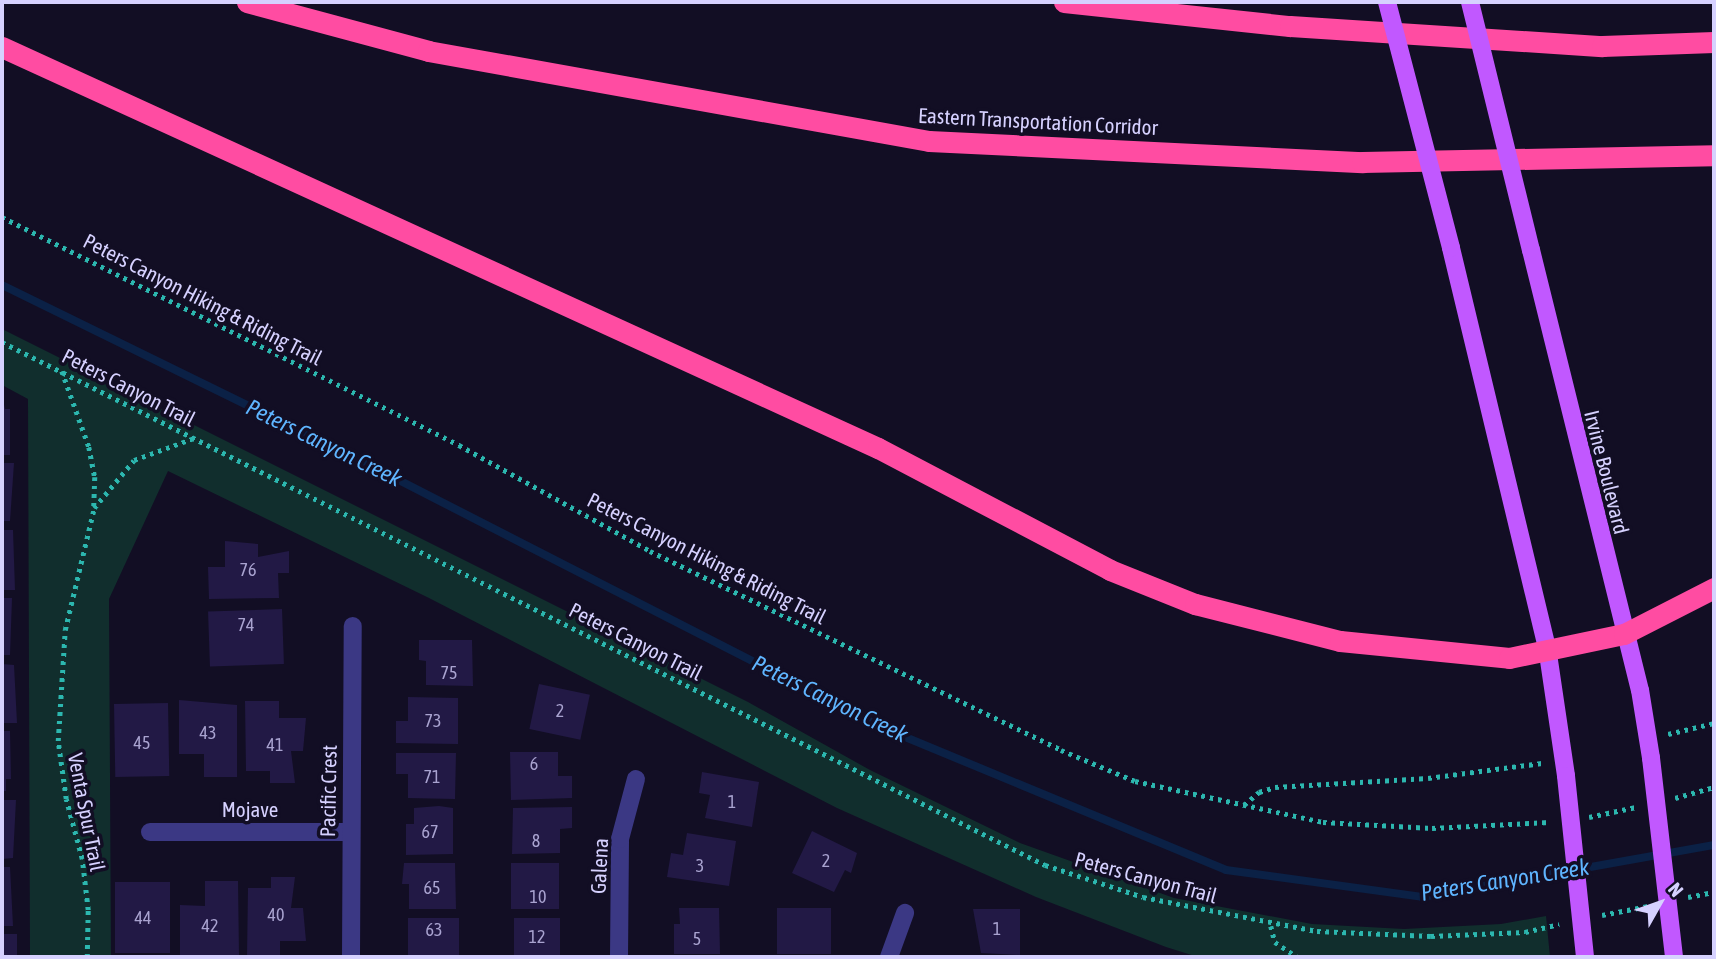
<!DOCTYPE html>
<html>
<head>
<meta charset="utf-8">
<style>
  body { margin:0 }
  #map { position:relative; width:1716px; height:959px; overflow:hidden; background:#120e24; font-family:"Asap Condensed",sans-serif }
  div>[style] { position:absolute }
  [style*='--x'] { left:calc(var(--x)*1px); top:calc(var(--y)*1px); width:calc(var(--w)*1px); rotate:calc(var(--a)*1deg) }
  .green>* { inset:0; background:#112e2d }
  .stream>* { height:8px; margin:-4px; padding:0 4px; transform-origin:4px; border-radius:4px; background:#0b2146 }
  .building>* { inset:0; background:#221945; transform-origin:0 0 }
  .path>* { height:4.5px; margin-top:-2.25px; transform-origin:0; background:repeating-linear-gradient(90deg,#2cb7af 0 3.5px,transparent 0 8.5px) }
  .street>* { height:18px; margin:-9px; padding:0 9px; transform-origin:9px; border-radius:9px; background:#3b3884 }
  .primary>* { height:18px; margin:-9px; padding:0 9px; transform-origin:9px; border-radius:9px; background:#c158ff }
  .highway>* { height:21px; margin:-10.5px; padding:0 10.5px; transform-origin:10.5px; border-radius:10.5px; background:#ff4ca2 }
  .primary-bridge>* { height:18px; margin:-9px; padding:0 9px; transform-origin:9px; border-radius:9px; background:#c158ff }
  span { translate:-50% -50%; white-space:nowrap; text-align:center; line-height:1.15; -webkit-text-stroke:7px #120e24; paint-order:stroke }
  .number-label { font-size:18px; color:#a9a3d0 }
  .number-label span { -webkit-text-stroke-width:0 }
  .street-label { font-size:21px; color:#d6d1ff }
  .water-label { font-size:23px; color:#5fb5ff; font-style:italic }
  .frame { position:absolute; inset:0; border:4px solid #d6d1ff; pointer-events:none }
  .north { position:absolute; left:1625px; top:868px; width:70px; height:70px; -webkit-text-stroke:5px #120e24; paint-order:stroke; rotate:50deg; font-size:19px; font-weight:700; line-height:28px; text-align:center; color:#d6d1ff }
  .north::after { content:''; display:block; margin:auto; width:24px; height:32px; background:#d6d1ff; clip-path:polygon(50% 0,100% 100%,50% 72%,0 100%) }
</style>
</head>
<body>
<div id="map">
  <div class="green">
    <i style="clip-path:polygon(2px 329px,748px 702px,870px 770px,1020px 843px,1174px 898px,1312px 924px,1404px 929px,1501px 924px,1546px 916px,1550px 957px,1198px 957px,1166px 947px,1036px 897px,837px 808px,429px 598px,168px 471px,109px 599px,111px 957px,30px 957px,28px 399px,2px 385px)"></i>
  </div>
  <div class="stream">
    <i style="--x:2;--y:285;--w:427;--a:26.1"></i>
    <i style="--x:385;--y:473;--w:557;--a:27.12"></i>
    <i style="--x:881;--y:727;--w:373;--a:22.5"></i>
    <i style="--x:1226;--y:870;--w:198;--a:7.8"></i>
    <i style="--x:1422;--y:897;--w:297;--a:-10.1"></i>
  </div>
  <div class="building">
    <i style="clip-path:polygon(2px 396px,5px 409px,10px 409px,10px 455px,2px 455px)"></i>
    <i style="clip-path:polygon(2px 463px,14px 463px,10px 521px,2px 521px)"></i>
    <i style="clip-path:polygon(2px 530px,13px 530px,15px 590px,2px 590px)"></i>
    <i style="clip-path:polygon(225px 541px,258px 544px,258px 557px,289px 551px,289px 573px,278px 573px,279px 598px,209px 599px,208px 567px,225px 567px)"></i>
    <i style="clip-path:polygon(2px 598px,12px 598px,10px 655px,2px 655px)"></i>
    <i style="left:282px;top:609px;width:55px;height:74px;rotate:88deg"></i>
    <i style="clip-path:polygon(419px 640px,472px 640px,473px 686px,426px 685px,426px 661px,419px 660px)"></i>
    <i style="clip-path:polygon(2px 664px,14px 665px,17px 723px,2px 723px)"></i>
    <i style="left:539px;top:684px;width:52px;height:46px;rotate:12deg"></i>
    <i style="clip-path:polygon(408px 697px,458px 698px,458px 744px,396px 743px,396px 721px,408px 721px)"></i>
    <i style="clip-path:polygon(179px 700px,237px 705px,237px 777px,204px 777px,204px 754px,179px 754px)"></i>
    <i style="clip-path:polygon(245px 701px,279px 701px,279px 718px,306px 718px,303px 751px,291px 751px,295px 783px,270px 783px,270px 771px,246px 771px)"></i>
    <i style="left:168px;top:703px;width:73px;height:54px;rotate:89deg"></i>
    <i style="clip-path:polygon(2px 731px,10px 731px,11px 779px,6px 779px,6px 791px,2px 791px)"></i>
    <i style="clip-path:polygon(510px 752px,558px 752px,558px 776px,572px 776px,572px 798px,511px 800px)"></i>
    <i style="clip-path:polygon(396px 753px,456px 753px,455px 799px,408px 798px,408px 774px,396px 774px)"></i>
    <i style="clip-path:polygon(702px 772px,759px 782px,752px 827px,705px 818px,710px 795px,699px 793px)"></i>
    <i style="clip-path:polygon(2px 800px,16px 800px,13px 858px,2px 859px)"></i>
    <i style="clip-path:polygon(439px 806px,453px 808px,453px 854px,406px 855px,406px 824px,414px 824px,414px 808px)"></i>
    <i style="clip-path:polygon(572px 807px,572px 828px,560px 829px,560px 853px,512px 854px,513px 808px)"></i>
    <i style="clip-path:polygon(812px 831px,857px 853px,851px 873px,845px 870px,834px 892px,792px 873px)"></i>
    <i style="clip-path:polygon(687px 833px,736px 841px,729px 886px,667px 877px,671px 853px,683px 855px)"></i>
    <i style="clip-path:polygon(404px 863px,455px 863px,456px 909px,409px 909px,409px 884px,402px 884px)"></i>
    <i style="left:511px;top:863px;width:48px;height:46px"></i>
    <i style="clip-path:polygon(2px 867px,10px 867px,13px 926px,2px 926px)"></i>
    <i style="clip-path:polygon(271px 877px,295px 877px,291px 908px,303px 908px,306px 941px,280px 941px,280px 957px,247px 957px,248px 888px,271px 888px)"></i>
    <i style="clip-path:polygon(205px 881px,238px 881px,239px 955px,180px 957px,180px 905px,205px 906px)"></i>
    <i style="left:115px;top:882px;width:55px;height:71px"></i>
    <i style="clip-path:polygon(679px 908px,719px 908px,720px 954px,674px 954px,674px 924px,680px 924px)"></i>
    <i style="left:777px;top:908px;width:54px;height:46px"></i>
    <i style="clip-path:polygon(973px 909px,1020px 909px,1020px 955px,981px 953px)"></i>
    <i style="left:408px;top:918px;width:51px;height:39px"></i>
    <i style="left:514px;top:918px;width:46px;height:39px"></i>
    <i style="left:2px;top:934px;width:15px;height:23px"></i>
  </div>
  <div class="path">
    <i style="--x:2;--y:217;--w:511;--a:26.51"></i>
    <i style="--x:459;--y:445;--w:218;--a:29"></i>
    <i style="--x:650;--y:551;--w:457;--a:25.8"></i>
    <i style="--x:1061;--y:750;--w:80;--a:22.7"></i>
    <i style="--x:1135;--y:781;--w:192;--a:12.3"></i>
    <i style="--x:1323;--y:822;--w:109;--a:3.2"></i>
    <i style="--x:1432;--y:828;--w:118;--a:-2.9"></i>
    <i style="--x:2;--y:342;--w:1167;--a:26.63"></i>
    <i style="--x:1045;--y:865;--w:103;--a:18.1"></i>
    <i style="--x:1143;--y:897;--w:177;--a:11.1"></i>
    <i style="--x:1317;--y:931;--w:114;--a:2.5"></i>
    <i style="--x:1431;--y:936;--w:94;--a:-2.4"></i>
    <i style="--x:1525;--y:932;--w:35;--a:-13"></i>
    <i style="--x:62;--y:371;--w:81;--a:70.4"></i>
    <i style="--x:89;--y:447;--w:31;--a:79"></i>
    <i style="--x:95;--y:477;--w:30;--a:92"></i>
    <i style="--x:1668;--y:734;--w:47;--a:-13.4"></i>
    <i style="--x:1675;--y:798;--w:41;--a:-15.8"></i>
    <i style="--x:1244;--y:805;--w:20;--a:-41"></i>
    <i style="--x:1259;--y:792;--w:17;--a:-17"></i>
    <i style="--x:1275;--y:787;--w:153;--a:-3.4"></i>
    <i style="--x:1428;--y:778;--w:115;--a:-7.5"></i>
    <i style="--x:1589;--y:817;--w:48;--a:-12"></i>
    <i style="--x:1688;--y:897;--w:26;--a:-11"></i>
    <i style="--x:1602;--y:915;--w:47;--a:-11.1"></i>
    <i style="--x:1271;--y:926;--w:16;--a:76"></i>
    <i style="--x:1275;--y:942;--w:27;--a:34"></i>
    <i style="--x:87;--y:957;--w:47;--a:-88.8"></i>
    <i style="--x:88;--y:910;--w:51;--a:-96.7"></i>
    <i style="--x:82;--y:859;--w:62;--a:-104.9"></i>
    <i style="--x:66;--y:799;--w:59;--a:-97.9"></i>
    <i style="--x:58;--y:741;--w:111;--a:-86.4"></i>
    <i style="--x:65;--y:630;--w:125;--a:-76.6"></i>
    <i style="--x:94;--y:508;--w:62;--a:-50.2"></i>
    <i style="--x:134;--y:460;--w:64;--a:-20.1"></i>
  </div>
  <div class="street">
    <i style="--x:150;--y:832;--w:200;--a:0"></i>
    <i style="--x:351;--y:957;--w:331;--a:-89.7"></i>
    <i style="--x:619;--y:957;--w:118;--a:-89.5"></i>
    <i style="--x:620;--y:839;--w:62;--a:-75.1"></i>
    <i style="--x:889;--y:957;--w:47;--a:-70"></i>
  </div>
  <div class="primary">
    <i style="--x:1451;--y:248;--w:410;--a:76.5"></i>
    <i style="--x:1547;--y:647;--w:130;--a:81.6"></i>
    <i style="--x:1531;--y:250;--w:453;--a:76.1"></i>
    <i style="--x:1640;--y:690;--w:69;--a:80.8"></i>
  </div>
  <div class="highway">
    <i style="--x:247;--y:2;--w:188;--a:15.1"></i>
    <i style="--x:428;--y:51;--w:509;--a:10.18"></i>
    <i style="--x:929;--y:141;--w:434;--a:2.8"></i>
    <i style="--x:1362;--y:162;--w:352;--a:-1.1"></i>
    <i style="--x:1064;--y:2;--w:227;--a:6.1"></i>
    <i style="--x:1290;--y:26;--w:313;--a:3.7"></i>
    <i style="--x:1602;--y:46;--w:112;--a:-2"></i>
    <i style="--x:2;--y:47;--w:963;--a:24.6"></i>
    <i style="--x:878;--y:448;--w:262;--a:27.7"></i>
    <i style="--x:1110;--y:570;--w:92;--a:21.8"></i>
    <i style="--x:1195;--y:604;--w:150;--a:14.3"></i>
    <i style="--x:1340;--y:641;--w:170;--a:5.7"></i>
    <i style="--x:1509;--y:658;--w:117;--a:-11.8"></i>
    <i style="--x:1624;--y:634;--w:101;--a:-27.1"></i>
  </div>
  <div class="primary-bridge">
    <i style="--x:1387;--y:2;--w:254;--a:75.4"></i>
    <i style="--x:1470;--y:2;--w:255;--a:76.2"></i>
    <i style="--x:1651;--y:758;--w:200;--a:83.4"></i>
    <i style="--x:1566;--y:776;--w:182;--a:84"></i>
  </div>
  <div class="number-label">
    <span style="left:248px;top:570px">76</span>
    <span style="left:246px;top:625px">74</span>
    <span style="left:449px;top:673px">75</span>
    <span style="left:560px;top:711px">2</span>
    <span style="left:433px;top:721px">73</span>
    <span style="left:208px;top:733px">43</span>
    <span style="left:142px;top:743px">45</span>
    <span style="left:275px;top:745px">41</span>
    <span style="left:534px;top:764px">6</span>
    <span style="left:432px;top:777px">71</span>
    <span style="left:732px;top:802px">1</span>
    <span style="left:430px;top:832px">67</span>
    <span style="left:536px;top:841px">8</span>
    <span style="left:826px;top:861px">2</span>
    <span style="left:700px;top:866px">3</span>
    <span style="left:432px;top:888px">65</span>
    <span style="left:538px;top:897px">10</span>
    <span style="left:276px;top:915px">40</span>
    <span style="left:143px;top:918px">44</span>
    <span style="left:210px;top:926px">42</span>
    <span style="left:997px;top:929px">1</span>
    <span style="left:434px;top:930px">63</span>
    <span style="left:537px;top:937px">12</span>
    <span style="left:697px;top:939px">5</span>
  </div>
  <div class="street-label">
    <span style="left:1038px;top:121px;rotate:3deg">Eastern Transportation Corridor</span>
    <span style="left:203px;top:299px;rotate:27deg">Peters Canyon Hiking &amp; Riding Trail</span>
    <span style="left:129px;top:387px;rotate:27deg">Peters Canyon Trail</span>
    <span style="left:1607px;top:472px;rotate:76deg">Irvine Boulevard</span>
    <span style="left:707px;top:558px;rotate:27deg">Peters Canyon Hiking &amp; Riding Trail</span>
    <span style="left:636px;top:641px;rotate:27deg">Peters Canyon Trail</span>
    <span style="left:328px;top:791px;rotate:-89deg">Pacific Crest</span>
    <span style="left:250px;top:809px">Mojave</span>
    <span style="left:87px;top:812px;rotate:79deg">Venta Spur Trail</span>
    <span style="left:599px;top:866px;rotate:-87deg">Galena</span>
    <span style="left:1146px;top:877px;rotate:15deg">Peters Canyon Trail</span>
  </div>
  <div class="water-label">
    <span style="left:324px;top:443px;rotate:26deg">Peters Canyon Creek</span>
    <span style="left:830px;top:699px;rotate:26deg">Peters Canyon Creek</span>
    <span style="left:1505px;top:880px;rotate:-9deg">Peters Canyon Creek</span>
  </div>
  <div class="frame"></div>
  <div class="north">N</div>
</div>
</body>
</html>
